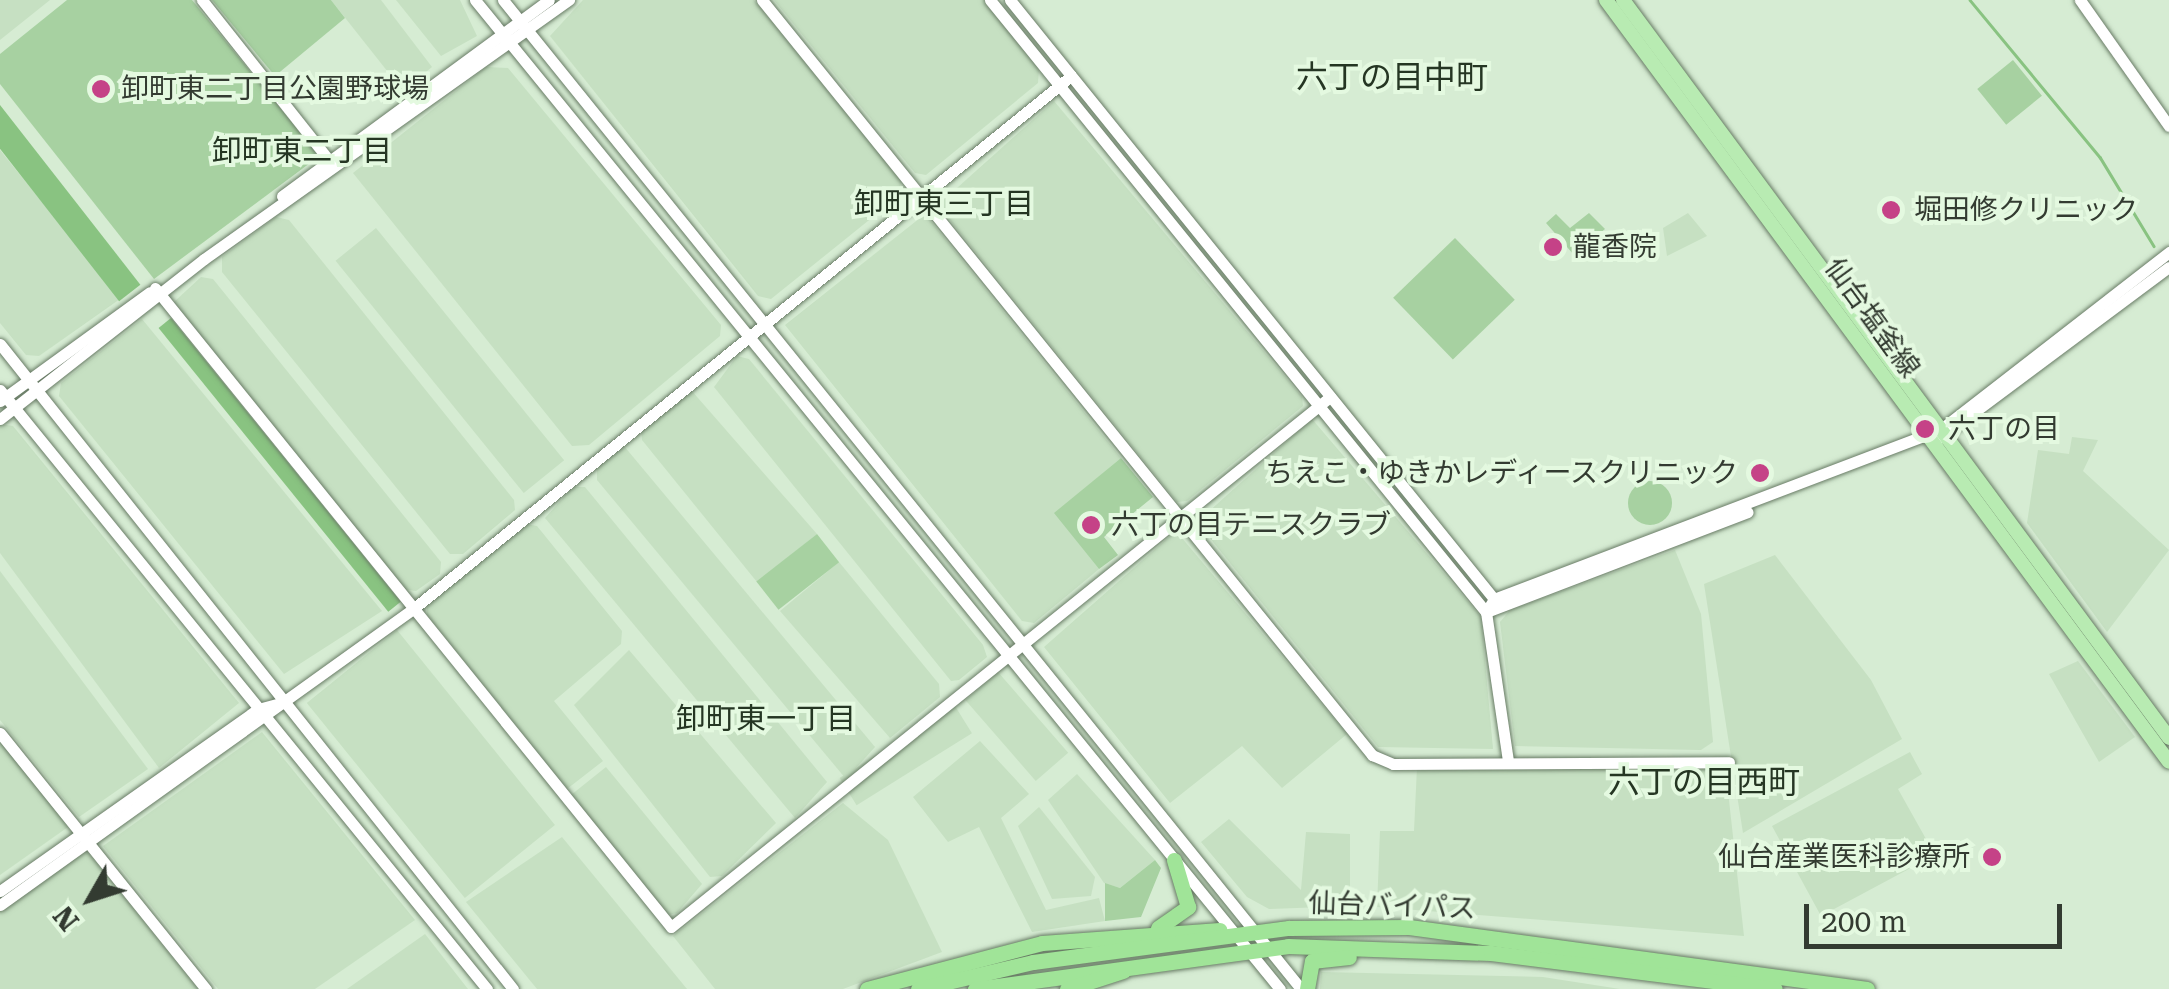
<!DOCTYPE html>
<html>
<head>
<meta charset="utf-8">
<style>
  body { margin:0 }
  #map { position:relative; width:2169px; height:989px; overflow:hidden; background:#d6ecd3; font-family:"Roboto Serif","Noto Sans JP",serif }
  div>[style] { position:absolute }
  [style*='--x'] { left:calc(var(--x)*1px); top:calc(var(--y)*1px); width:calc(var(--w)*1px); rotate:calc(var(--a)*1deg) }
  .built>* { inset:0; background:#c6e0c2; transform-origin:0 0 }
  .green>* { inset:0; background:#a7d1a1; transform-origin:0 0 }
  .round { border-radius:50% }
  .water>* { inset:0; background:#89c381; transform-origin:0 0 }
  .stream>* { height:2.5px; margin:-1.25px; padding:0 1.25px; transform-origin:1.25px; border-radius:1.25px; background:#89c381 }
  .roads { filter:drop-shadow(0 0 2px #687b65) drop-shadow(0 0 2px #687b65) }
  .tertiary>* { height:11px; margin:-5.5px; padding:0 5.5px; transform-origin:5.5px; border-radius:5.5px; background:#fff }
  .primary>* { height:14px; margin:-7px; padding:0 7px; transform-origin:7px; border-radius:7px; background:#b8ebb2 }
  .trunk>* { height:15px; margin:-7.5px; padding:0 7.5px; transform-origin:7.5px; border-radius:7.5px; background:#a0e498 }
  .dots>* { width:28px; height:28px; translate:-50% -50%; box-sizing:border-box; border:5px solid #e4f9e0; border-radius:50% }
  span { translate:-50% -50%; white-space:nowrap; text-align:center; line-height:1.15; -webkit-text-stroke:8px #e4f9e0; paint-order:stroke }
  .poi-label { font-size:28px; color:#333b31 }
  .left { translate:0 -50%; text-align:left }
  .right { translate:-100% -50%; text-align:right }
  .street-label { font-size:28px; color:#333b31 }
  .neighbourhood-label { font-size:30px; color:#253623 }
  .quarter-label { font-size:32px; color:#253623 }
  .north { position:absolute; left:40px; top:849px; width:100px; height:100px; -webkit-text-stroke:8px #e4f9e0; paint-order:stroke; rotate:231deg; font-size:28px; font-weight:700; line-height:40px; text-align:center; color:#333b31 }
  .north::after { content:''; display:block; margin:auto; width:35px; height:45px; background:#333b31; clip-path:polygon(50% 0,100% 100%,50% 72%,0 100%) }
  .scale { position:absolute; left:1804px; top:904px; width:258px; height:45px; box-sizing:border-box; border:5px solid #333b31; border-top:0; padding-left:12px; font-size:30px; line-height:35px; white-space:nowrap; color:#333b31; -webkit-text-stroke:8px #e4f9e0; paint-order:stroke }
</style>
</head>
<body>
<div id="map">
  <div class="built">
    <i style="clip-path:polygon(0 0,50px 0,0 40px)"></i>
    <i style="clip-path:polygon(331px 0,381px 0,432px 67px,403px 91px)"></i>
    <i style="clip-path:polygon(396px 0,460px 0,477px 36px,441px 56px)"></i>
    <i style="clip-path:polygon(583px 0,754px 0,901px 181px,899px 196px,771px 299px,758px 296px,550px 36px)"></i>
    <i style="clip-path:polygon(774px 0,984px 0,1039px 69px,1038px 83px,926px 175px,915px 173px)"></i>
    <i style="clip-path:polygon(486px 67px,508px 68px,721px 325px,720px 336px,589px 445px,572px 446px,353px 173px)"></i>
    <i style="clip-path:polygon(1054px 101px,1302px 397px,1303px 406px,1187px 501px,1177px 502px,938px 205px)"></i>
    <i style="clip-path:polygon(0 150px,120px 299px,39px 356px,26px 355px,0 323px)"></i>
    <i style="clip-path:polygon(1688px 213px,1707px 236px,1667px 256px,1663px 228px)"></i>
    <i style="clip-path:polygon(925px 214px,1121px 458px,1055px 513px,1099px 569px,1034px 623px,1022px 621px,785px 325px)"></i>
    <i style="clip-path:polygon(276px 217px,289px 220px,514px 500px,515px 510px,463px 554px,450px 554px,222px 272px,222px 257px)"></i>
    <i style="left:376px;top:228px;width:299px;height:52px;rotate:51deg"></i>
    <i style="clip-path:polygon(201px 277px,213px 279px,441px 562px,440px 574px,416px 591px,402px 589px,174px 302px)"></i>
    <i style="clip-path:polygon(142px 319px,382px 611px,284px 674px,59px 396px,61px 383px)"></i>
    <i style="clip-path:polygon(737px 356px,749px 359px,983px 645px,987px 657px,959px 680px,951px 681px,714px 387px)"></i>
    <i style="clip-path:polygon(691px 390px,817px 534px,757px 582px,642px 440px,641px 429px)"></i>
    <i style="clip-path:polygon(1312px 419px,1481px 617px,1493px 749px,1378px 747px,1197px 522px)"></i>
    <i style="clip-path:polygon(0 424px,13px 426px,239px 703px,159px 768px,0 553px)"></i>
    <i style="clip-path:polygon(2072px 437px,2098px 440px,2083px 471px,2169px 550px,2107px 632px,2027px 523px,2038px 450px,2069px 454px)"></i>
    <i style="clip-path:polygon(624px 446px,875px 747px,846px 779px,597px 480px,597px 468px)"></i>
    <i style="clip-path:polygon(573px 487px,585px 487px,827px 782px,795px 818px,545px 518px)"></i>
    <i style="clip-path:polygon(526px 524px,537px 526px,622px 631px,621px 644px,554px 701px,603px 761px,567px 789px,427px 615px,427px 605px)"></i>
    <i style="clip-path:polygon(1176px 531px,1347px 734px,1282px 788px,1242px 746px,1170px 803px,1044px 647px)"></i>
    <i style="clip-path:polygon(1675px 550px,1701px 614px,1713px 742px,1701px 750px,1515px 746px,1500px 622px,1510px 610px)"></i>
    <i style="clip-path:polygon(1775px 555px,1871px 680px,1902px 739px,1743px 833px,1704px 584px)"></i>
    <i style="clip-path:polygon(839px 562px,939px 684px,940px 697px,890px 738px,780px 611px)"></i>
    <i style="clip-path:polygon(0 571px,148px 769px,79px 817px,0 720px)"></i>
    <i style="left:397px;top:630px;width:251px;height:116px;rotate:51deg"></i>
    <i style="clip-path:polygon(629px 650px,776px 823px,722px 876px,710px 877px,574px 705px)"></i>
    <i style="clip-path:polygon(2078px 661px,2135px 737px,2099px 762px,2049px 674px)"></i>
    <i style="left:998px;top:672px;width:107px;height:43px;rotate:49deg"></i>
    <i style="left:955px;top:706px;width:32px;height:136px;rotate:58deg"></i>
    <i style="clip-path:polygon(262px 732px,415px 920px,315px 989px,218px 989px,103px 846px)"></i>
    <i style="clip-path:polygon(0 738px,68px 827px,0 875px)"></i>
    <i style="clip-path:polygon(980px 741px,1029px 794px,1001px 818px,1046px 910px,1099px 898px,1105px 921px,1032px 932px,979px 827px,948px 842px,913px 797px)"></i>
    <i style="clip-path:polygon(1910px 752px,1922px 774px,1898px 789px,1935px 855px,1821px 916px,1772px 826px)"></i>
    <i style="clip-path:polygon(606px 767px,702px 884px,677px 913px,668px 915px,571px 795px)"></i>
    <i style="clip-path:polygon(1417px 767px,1718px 769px,1727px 782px,1744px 936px,1377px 907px,1380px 831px,1414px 831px)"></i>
    <i style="clip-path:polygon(1077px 774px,1155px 860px,1120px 888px,1104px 883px,1048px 800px)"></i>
    <i style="clip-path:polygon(843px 803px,888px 840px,942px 952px,843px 989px,715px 989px,673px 936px)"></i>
    <i style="clip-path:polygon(1039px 807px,1095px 877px,1091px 896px,1052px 899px,1018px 826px)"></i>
    <i style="clip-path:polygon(1229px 819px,1301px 890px,1306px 832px,1350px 834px,1350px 906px,1269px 909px,1247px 897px,1201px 842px)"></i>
    <i style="clip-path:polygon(562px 837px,687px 989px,537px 989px,466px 902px)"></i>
    <i style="clip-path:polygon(86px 850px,198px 989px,0 989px,0 910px)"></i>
    <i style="clip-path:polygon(425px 934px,468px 989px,347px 989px)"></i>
    <i style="clip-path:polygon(1321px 972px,1543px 977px,1620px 989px,1320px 989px)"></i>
  </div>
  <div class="green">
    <i style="clip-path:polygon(67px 0,192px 0,316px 152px,314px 160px,154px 279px,0 84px,0 54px)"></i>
    <i style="clip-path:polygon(212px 0,331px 0,345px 18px,275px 76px)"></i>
    <i style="left:2013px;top:60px;width:46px;height:46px;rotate:51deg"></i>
    <i style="clip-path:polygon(1589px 213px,1605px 229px,1574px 255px,1546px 223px,1556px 214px,1570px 228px)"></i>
    <i style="left:1455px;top:238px;width:86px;height:86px;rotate:46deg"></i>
    <i style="clip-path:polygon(1121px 458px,1153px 497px,1104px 537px,1118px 555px,1099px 569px,1054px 513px)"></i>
    <i class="round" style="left:1628px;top:481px;width:44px;height:44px"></i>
    <i style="left:817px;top:534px;width:36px;height:77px;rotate:52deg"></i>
    <i style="clip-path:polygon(1155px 860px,1161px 868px,1141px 917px,1105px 921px,1105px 883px,1120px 888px)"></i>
  </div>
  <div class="water">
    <i style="left:0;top:105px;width:228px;height:27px;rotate:52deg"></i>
    <i style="left:171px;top:318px;width:365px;height:16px;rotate:51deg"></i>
  </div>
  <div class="stream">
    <i style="--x:1970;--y:0;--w:204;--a:50.4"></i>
    <i style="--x:2100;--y:157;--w:104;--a:58.8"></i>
  </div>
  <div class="roads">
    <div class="tertiary">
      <i style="--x:202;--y:0;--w:211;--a:51.6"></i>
      <i style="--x:475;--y:0;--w:1275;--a:50.86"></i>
      <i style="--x:503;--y:0;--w:1271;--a:51.1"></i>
      <i style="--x:762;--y:0;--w:971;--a:51.06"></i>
      <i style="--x:1372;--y:755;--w:23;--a:23"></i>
      <i style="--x:1393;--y:764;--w:336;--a:-0.3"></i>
      <i style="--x:990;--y:0;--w:788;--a:50.98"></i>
      <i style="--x:1486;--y:612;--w:151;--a:81.6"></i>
      <i style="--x:1010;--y:0;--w:770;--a:51.06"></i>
      <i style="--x:2080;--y:0;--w:154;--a:54.8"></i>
      <i style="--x:282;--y:196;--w:331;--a:-36.3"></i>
      <i style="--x:155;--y:288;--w:821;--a:51.08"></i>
      <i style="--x:671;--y:927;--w:846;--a:-38.81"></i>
      <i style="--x:0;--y:344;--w:824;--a:51.5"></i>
      <i style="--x:0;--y:390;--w:772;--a:50.89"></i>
      <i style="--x:0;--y:401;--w:185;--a:-36"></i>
      <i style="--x:0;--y:419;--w:259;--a:-38.1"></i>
      <i style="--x:204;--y:259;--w:448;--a:-35.4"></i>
      <i style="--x:1938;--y:439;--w:288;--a:-36.7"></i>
      <i style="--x:1486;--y:612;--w:15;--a:-58"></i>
      <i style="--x:1494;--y:599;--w:478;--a:-20.8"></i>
      <i style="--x:1941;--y:429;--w:289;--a:-37.8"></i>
      <i style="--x:1486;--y:612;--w:280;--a:-20.9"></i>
      <i style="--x:0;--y:733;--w:329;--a:51.2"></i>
      <i style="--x:0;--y:891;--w:316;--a:-35.2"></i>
      <i style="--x:258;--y:709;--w:24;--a:-15"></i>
      <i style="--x:0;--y:905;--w:508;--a:-35.63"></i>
      <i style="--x:413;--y:609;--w:847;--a:-39.01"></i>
    </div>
    <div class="primary">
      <i style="--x:1606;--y:0;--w:947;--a:53.54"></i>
      <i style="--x:1623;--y:0;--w:918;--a:53.5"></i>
    </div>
    <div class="trunk">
      <i style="--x:1158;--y:928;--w:37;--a:-35"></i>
      <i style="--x:1188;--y:907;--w:49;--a:-106.6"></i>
      <i style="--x:867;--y:989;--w:181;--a:-14.7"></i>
      <i style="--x:1042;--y:943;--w:178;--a:-4.2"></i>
      <i style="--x:918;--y:989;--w:118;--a:-13.2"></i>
      <i style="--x:1033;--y:962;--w:258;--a:-7.6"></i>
      <i style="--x:1289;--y:928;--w:120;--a:-0.5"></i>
      <i style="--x:1409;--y:927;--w:462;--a:7.7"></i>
      <i style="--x:975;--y:989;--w:316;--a:-7.8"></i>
      <i style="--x:1288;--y:946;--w:203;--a:2"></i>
      <i style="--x:1491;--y:953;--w:286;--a:7.2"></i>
      <i style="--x:1067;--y:989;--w:59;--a:-17.8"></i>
      <i style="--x:1307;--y:989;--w:28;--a:-80"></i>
      <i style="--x:1312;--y:961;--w:37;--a:-6"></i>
    </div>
  </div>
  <div class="dots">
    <i style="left:101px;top:89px;background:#c54287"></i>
    <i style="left:1891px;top:210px;background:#c54287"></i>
    <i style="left:1553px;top:247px;background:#c54287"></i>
    <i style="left:1925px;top:429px;background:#c54287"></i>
    <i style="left:1760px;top:473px;background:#c54287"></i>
    <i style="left:1091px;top:525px;background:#c54287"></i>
    <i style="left:1992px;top:857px;background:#c54287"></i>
  </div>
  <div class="poi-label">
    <span class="left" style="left:121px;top:89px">卸町東二丁目公園野球場</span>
    <span class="left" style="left:1914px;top:210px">堀田修クリニック</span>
    <span class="left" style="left:1573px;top:247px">龍香院</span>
    <span class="left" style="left:1948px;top:429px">六丁の目</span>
    <span class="right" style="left:1738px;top:473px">ちえこ・ゆきかレディースクリニック</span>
    <span class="left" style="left:1111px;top:525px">六丁の目テニスクラブ</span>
    <span class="right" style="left:1970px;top:857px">仙台産業医科診療所</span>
  </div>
  <div class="street-label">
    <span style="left:1872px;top:318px;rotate:54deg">仙台塩釜線</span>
    <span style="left:1392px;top:906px;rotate:2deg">仙台バイパス</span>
  </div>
  <div class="neighbourhood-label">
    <span style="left:302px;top:151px">卸町東二丁目</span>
    <span style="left:944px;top:204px">卸町東三丁目</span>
    <span style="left:766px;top:719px">卸町東一丁目</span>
  </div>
  <div class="quarter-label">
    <span style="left:1392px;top:77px">六丁の目中町</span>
    <span style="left:1704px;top:782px">六丁の目西町</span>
  </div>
  <div class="north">N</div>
  <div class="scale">200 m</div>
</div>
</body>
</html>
